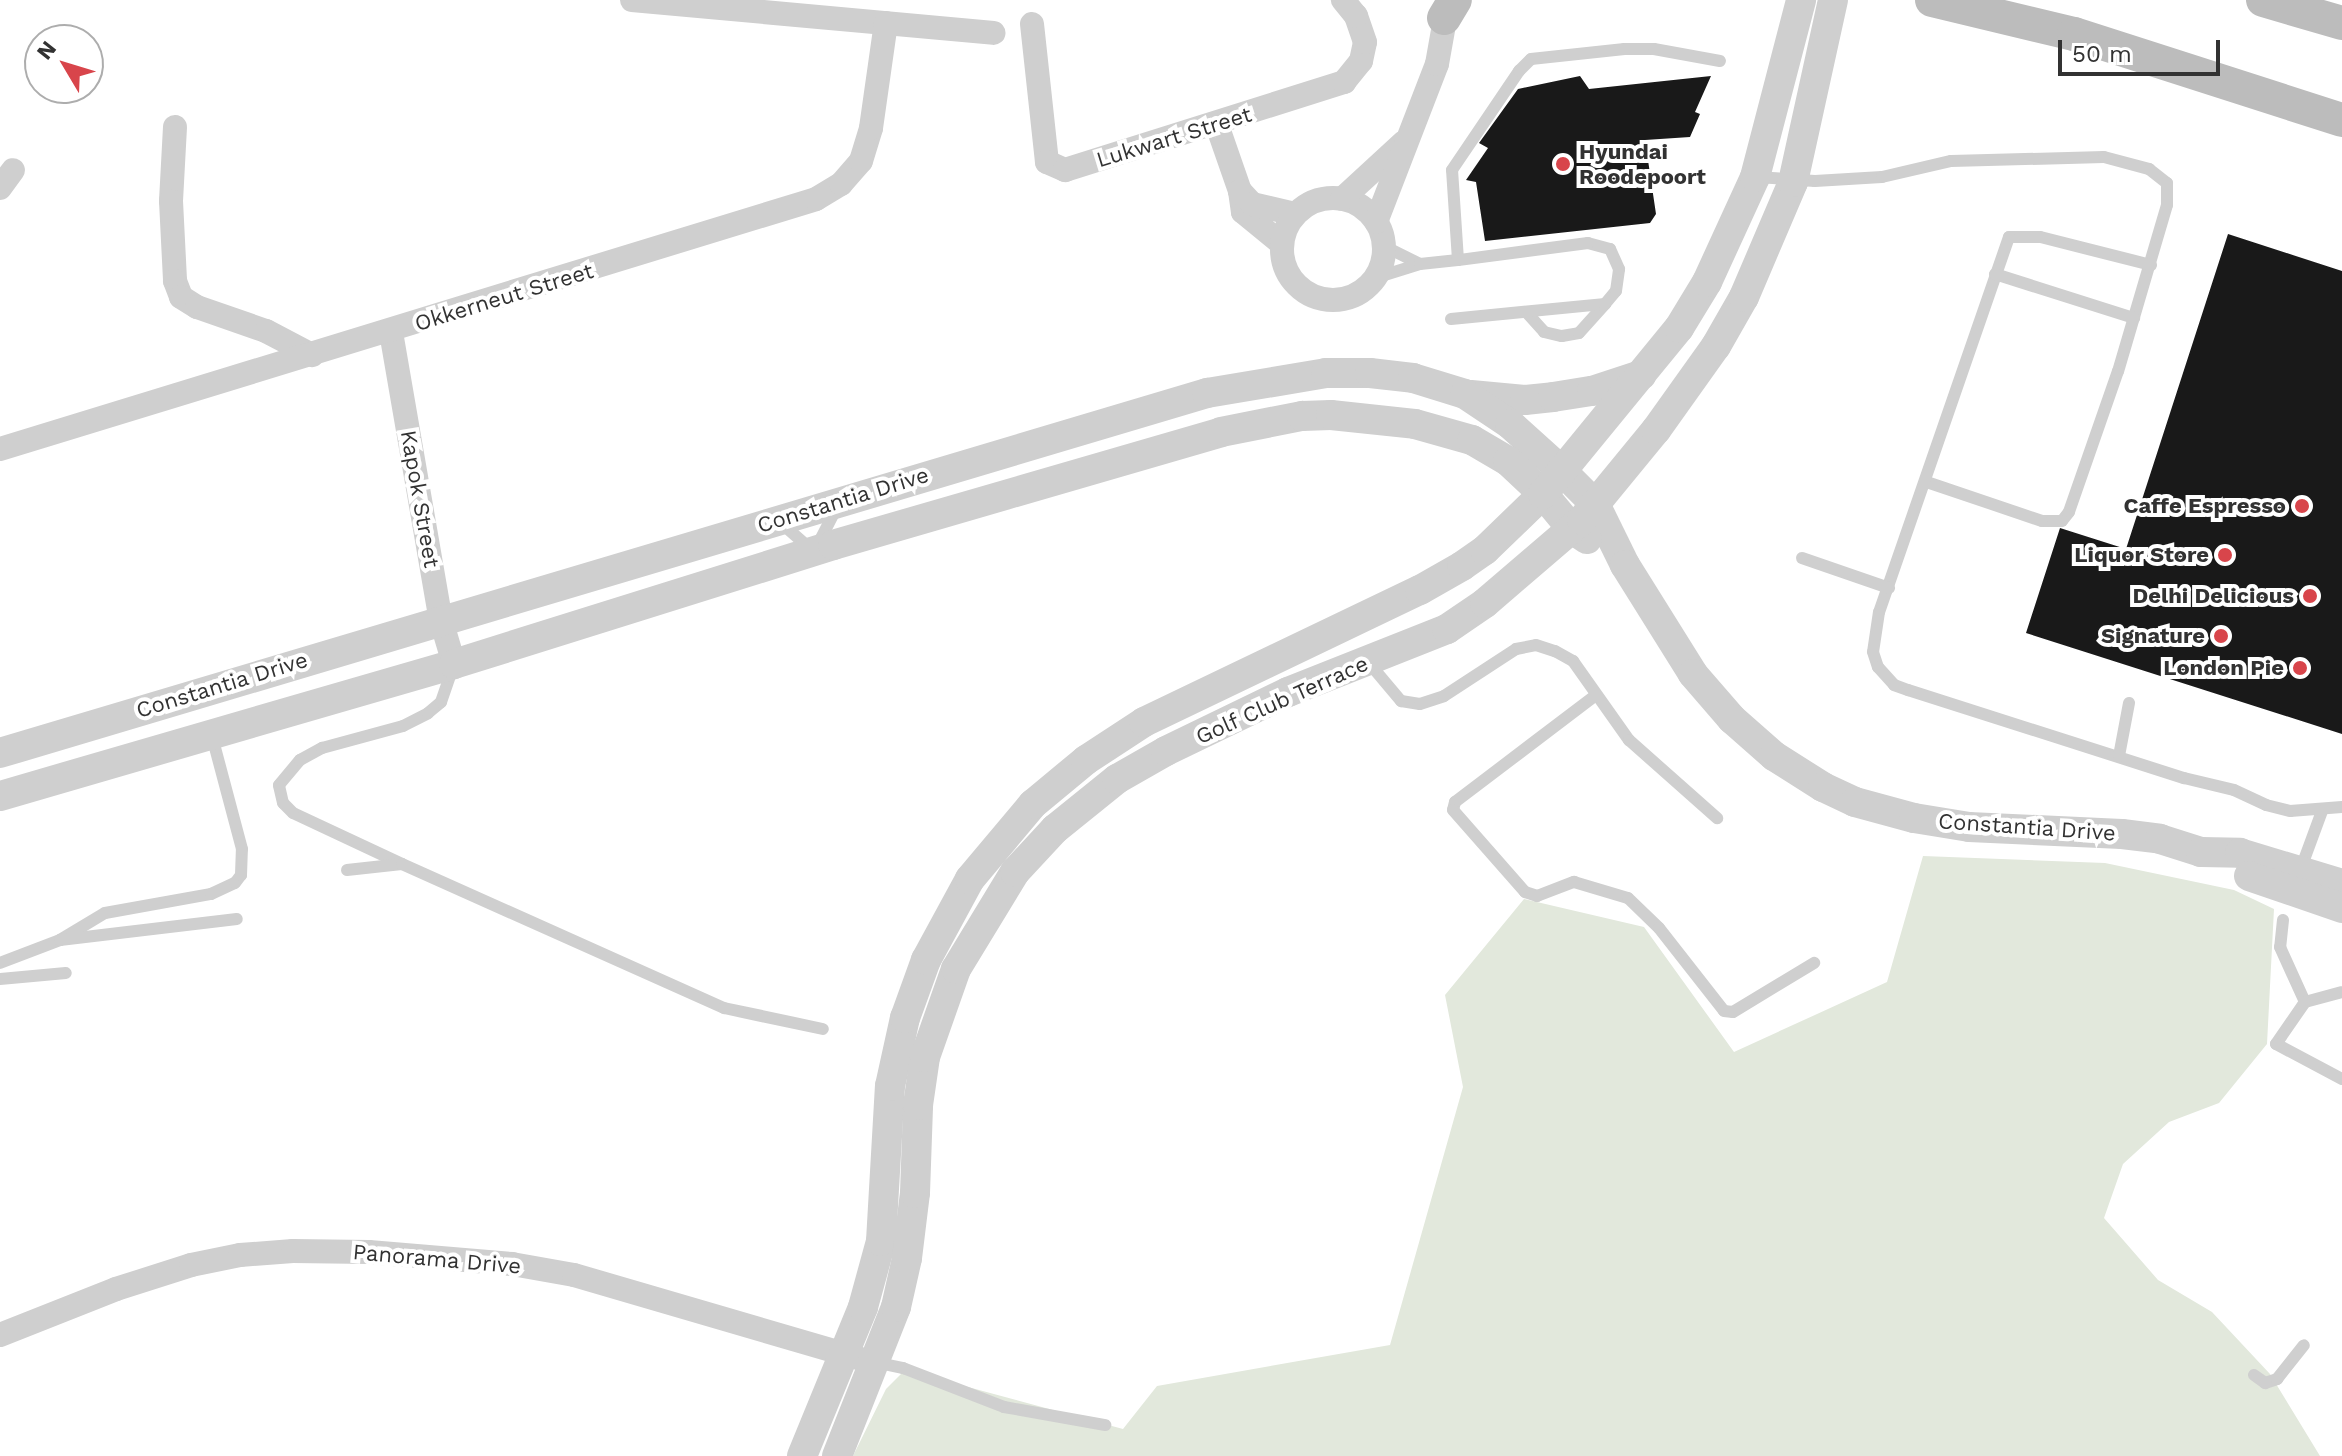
<!DOCTYPE html>
<html>
<head>
<meta charset="utf-8">
<style>
  body { margin:0 }
  #map { position:relative; width:2342px; height:1456px; overflow:hidden; background:#fff; font-family:"Work Sans",sans-serif }
  div>[style] { position:absolute }
  [style*='--x'] { left:calc(var(--x)*1px); top:calc(var(--y)*1px); width:calc(var(--w)*1px); rotate:calc(var(--a)*1deg) }
  .green>* { inset:0; background:#e2e8dc }
  .building>* { inset:0; background:#191919 }
  .service>* { height:12px; margin:-6px; padding:0 6px; transform-origin:6px; border-radius:6px; background:#cfcfcf }
  .minor>* { height:24px; margin:-12px; padding:0 12px; transform-origin:12px; border-radius:12px; background:#cfcfcf }
  .minor>.ring { margin:-12px; padding:0; box-sizing:content-box; background:none; border:24px solid #cfcfcf; border-radius:50% }
  .tertiary>* { height:30px; margin:-15px; padding:0 15px; transform-origin:15px; border-radius:15px; background:#cfcfcf }
  .secondary>* { height:34px; margin:-17px; padding:0 17px; transform-origin:17px; border-radius:17px; background:#bcbcbc }
  .dots>* { width:22px; height:22px; translate:-50% -50%; box-sizing:border-box; border:4px solid #fff; border-radius:50% }
  span { translate:-50% -50%; white-space:nowrap; text-align:center; line-height:1.15; -webkit-text-stroke:8px #fff; paint-order:stroke }
  .street-label { font-size:22px; color:#323232 }
  .poi-label { font-size:22px; color:#323232; font-weight:700 }
  .left { translate:0 -50%; text-align:left }
  .right { translate:-100% -50%; text-align:right }
  .north { position:absolute; left:24px; top:24px; width:80px; height:80px; box-sizing:border-box; background:#fff; border:2px solid #adadad; border-radius:50%; rotate:308deg; font-size:22px; font-weight:700; line-height:32px; text-align:center; color:#323232 }
  .north::after { content:''; display:block; margin:auto; width:28px; height:36px; background:#d8454b; clip-path:polygon(50% 0,100% 100%,50% 72%,0 100%) }
  .scale { position:absolute; left:2058px; top:40px; width:162px; height:36px; box-sizing:border-box; border:4px solid #323232; border-top:0; padding-left:10px; font-size:24px; line-height:28px; white-space:nowrap; color:#323232; -webkit-text-stroke:6px #fff; paint-order:stroke }
</style>
</head>
<body>
<div id="map">
  <div class="green">
    <i style="clip-path:polygon(1923px 856px,2105px 863px,2234px 890px,2274px 909px,2267px 1044px,2219px 1103px,2169px 1122px,2123px 1164px,2104px 1218px,2158px 1280px,2212px 1312px,2270px 1374px,2320px 1456px,853px 1456px,886px 1389px,905px 1370px,1123px 1429px,1157px 1386px,1390px 1345px,1463px 1087px,1445px 995px,1524px 899px,1644px 927px,1734px 1052px,1887px 982px)"></i>
  </div>
  <div class="building">
    <i style="clip-path:polygon(1580px 76px,1589px 89px,1711px 76px,1695px 112px,1700px 114px,1690px 137px,1645px 140px,1656px 214px,1650px 223px,1485px 241px,1476px 182px,1466px 180px,1488px 148px,1479px 143px,1518px 89px)"></i>
    <i style="clip-path:polygon(2228px 234px,2342px 271px,2342px 734px,2026px 633px,2060px 528px,2126px 549px)"></i>
  </div>
  <div class="service">
    <i style="--x:1757;--y:177;--w:58;--a:3.9"></i>
    <i style="--x:1815;--y:181;--w:67;--a:-3.4"></i>
    <i style="--x:1882;--y:177;--w:71;--a:-13.1"></i>
    <i style="--x:1951;--y:161;--w:153;--a:-1.5"></i>
    <i style="--x:2104;--y:157;--w:47;--a:14.9"></i>
    <i style="--x:2149;--y:169;--w:23;--a:38"></i>
    <i style="--x:2167;--y:183;--w:22;--a:90"></i>
    <i style="--x:2167;--y:205;--w:173;--a:106.4"></i>
    <i style="--x:2118;--y:371;--w:149;--a:109.2"></i>
    <i style="--x:2069;--y:512;--w:11;--a:128"></i>
    <i style="--x:2062;--y:521;--w:20;--a:180"></i>
    <i style="--x:2042;--y:521;--w:121;--a:-161.3"></i>
    <i style="--x:1384;--y:246;--w:40;--a:26.6"></i>
    <i style="--x:2151;--y:265;--w:114;--a:-165.8"></i>
    <i style="--x:2040;--y:237;--w:31;--a:180"></i>
    <i style="--x:2009;--y:237;--w:397;--a:109.1"></i>
    <i style="--x:1879;--y:612;--w:40;--a:98.5"></i>
    <i style="--x:1873;--y:652;--w:16;--a:72"></i>
    <i style="--x:1878;--y:667;--w:24;--a:48"></i>
    <i style="--x:1894;--y:685;--w:15;--a:20"></i>
    <i style="--x:1908;--y:690;--w:290;--a:17.7"></i>
    <i style="--x:2184;--y:778;--w:51;--a:13.5"></i>
    <i style="--x:2234;--y:790;--w:35;--a:25"></i>
    <i style="--x:2266;--y:805;--w:25;--a:14"></i>
    <i style="--x:2290;--y:811;--w:52;--a:-4.4"></i>
    <i style="--x:1995;--y:274;--w:146;--a:17.6"></i>
    <i style="--x:1375;--y:278;--w:47;--a:-17.3"></i>
    <i style="--x:1420;--y:264;--w:38;--a:-6"></i>
    <i style="--x:1458;--y:260;--w:90;--a:-93.8"></i>
    <i style="--x:1452;--y:170;--w:120;--a:-55.9"></i>
    <i style="--x:1519;--y:71;--w:17;--a:-45"></i>
    <i style="--x:1531;--y:59;--w:94;--a:-6.1"></i>
    <i style="--x:1624;--y:49;--w:30;--a:0"></i>
    <i style="--x:1654;--y:49;--w:67;--a:10.3"></i>
    <i style="--x:1528;--y:314;--w:24;--a:48"></i>
    <i style="--x:1544;--y:332;--w:18;--a:13"></i>
    <i style="--x:1562;--y:336;--w:17;--a:-10"></i>
    <i style="--x:1579;--y:333;--w:39;--a:-48"></i>
    <i style="--x:1451;--y:319;--w:155;--a:-5.6"></i>
    <i style="--x:1605;--y:304;--w:17;--a:-50"></i>
    <i style="--x:1616;--y:291;--w:22;--a:-82"></i>
    <i style="--x:1619;--y:269;--w:22;--a:-114"></i>
    <i style="--x:1610;--y:249;--w:23;--a:-165"></i>
    <i style="--x:1588;--y:243;--w:131;--a:172.5"></i>
    <i style="--x:780;--y:522;--w:45;--a:41.4"></i>
    <i style="--x:814;--y:552;--w:48;--a:-62.9"></i>
    <i style="--x:1802;--y:558;--w:92;--a:19"></i>
    <i style="--x:1369;--y:663;--w:50;--a:49.9"></i>
    <i style="--x:1401;--y:701;--w:19;--a:9"></i>
    <i style="--x:1420;--y:704;--w:25;--a:-18"></i>
    <i style="--x:1444;--y:696;--w:86;--a:-33.1"></i>
    <i style="--x:1516;--y:649;--w:20;--a:-11"></i>
    <i style="--x:1536;--y:645;--w:20;--a:18"></i>
    <i style="--x:1555;--y:651;--w:21;--a:29"></i>
    <i style="--x:1573;--y:661;--w:97;--a:54.7"></i>
    <i style="--x:1629;--y:740;--w:118;--a:41.6"></i>
    <i style="--x:1596;--y:695;--w:177;--a:142.8"></i>
    <i style="--x:1455;--y:802;--w:8;--a:104"></i>
    <i style="--x:1453;--y:810;--w:109;--a:48.7"></i>
    <i style="--x:1525;--y:892;--w:13;--a:18"></i>
    <i style="--x:1537;--y:896;--w:40;--a:-21"></i>
    <i style="--x:1574;--y:882;--w:56;--a:16.5"></i>
    <i style="--x:1628;--y:898;--w:43;--a:44.1"></i>
    <i style="--x:1659;--y:928;--w:105;--a:51.9"></i>
    <i style="--x:1724;--y:1011;--w:9;--a:6"></i>
    <i style="--x:1733;--y:1012;--w:95;--a:-31.2"></i>
    <i style="--x:2119;--y:756;--w:54;--a:-79.3"></i>
    <i style="--x:2304;--y:860;--w:52;--a:-69.8"></i>
    <i style="--x:402;--y:864;--w:120;--a:-154.9"></i>
    <i style="--x:293;--y:813;--w:14;--a:-135"></i>
    <i style="--x:283;--y:803;--w:18;--a:-103"></i>
    <i style="--x:279;--y:785;--w:33;--a:-50"></i>
    <i style="--x:300;--y:760;--w:25;--a:-29"></i>
    <i style="--x:322;--y:748;--w:84;--a:-15.2"></i>
    <i style="--x:403;--y:726;--w:28;--a:-27"></i>
    <i style="--x:428;--y:713;--w:17;--a:-40"></i>
    <i style="--x:441;--y:702;--w:37;--a:-71"></i>
    <i style="--x:347;--y:870;--w:55;--a:-6.2"></i>
    <i style="--x:402;--y:864;--w:353;--a:24.1"></i>
    <i style="--x:724;--y:1008;--w:101;--a:12"></i>
    <i style="--x:2283;--y:920;--w:27;--a:96"></i>
    <i style="--x:2280;--y:947;--w:60;--a:65.6"></i>
    <i style="--x:2305;--y:1002;--w:38;--a:-15"></i>
    <i style="--x:60;--y:940;--w:52;--a:-31"></i>
    <i style="--x:105;--y:913;--w:108;--a:-10.2"></i>
    <i style="--x:211;--y:894;--w:26;--a:-25"></i>
    <i style="--x:235;--y:883;--w:10;--a:-53"></i>
    <i style="--x:241;--y:875;--w:26;--a:-88"></i>
    <i style="--x:242;--y:849;--w:117;--a:-104.9"></i>
    <i style="--x:0;--y:963;--w:64;--a:-21"></i>
    <i style="--x:60;--y:940;--w:178;--a:-6.8"></i>
    <i style="--x:0;--y:979;--w:66;--a:-5.2"></i>
    <i style="--x:2305;--y:1002;--w:51;--a:124.6"></i>
    <i style="--x:2276;--y:1044;--w:75;--a:27.9"></i>
    <i style="--x:874;--y:1362;--w:30;--a:12"></i>
    <i style="--x:903;--y:1368;--w:108;--a:21.1"></i>
    <i style="--x:1004;--y:1407;--w:103;--a:10.1"></i>
    <i style="--x:2254;--y:1375;--w:14;--a:36"></i>
    <i style="--x:2265;--y:1383;--w:13;--a:-18"></i>
    <i style="--x:2277;--y:1379;--w:43;--a:-51.5"></i>
  </div>
  <div class="minor">
    <i style="--x:632;--y:0;--w:363;--a:5.2"></i>
    <i style="--x:1032;--y:24;--w:139;--a:83.8"></i>
    <i style="--x:1047;--y:162;--w:20;--a:24"></i>
    <i style="--x:1065;--y:170;--w:293;--a:-17.5"></i>
    <i style="--x:1344;--y:82;--w:27;--a:-51"></i>
    <i style="--x:1361;--y:61;--w:19;--a:-78"></i>
    <i style="--x:1365;--y:42;--w:28;--a:-109"></i>
    <i style="--x:1356;--y:16;--w:21;--a:-129"></i>
    <i style="--x:1217;--y:125;--w:70;--a:70.8"></i>
    <i style="--x:1240;--y:191;--w:21;--a:82"></i>
    <i style="--x:1243;--y:212;--w:50;--a:39.4"></i>
    <i style="--x:175;--y:127;--w:74;--a:93.1"></i>
    <i style="--x:171;--y:201;--w:80;--a:87.1"></i>
    <i style="--x:175;--y:281;--w:17;--a:69"></i>
    <i style="--x:181;--y:297;--w:19;--a:32"></i>
    <i style="--x:197;--y:307;--w:73;--a:19.2"></i>
    <i style="--x:266;--y:331;--w:52;--a:27.6"></i>
    <i style="--x:0;--y:188;--w:22;--a:-54"></i>
    <i style="--x:1240;--y:191;--w:18;--a:47"></i>
    <i style="--x:1252;--y:204;--w:44;--a:13.1"></i>
    <i class="ring" style="left:1282px;top:198px;width:78px;height:78px"></i>
    <i style="--x:1342;--y:199;--w:83;--a:-42.6"></i>
    <i style="--x:1376;--y:222;--w:169;--a:-68.9"></i>
    <i style="--x:1437;--y:64;--w:63;--a:-79.9"></i>
    <i style="--x:391;--y:332;--w:292;--a:80.2"></i>
    <i style="--x:441;--y:620;--w:46;--a:73.5"></i>
    <i style="--x:0;--y:449;--w:853;--a:-17.03"></i>
    <i style="--x:816;--y:199;--w:29;--a:-31"></i>
    <i style="--x:841;--y:184;--w:30;--a:-49"></i>
    <i style="--x:861;--y:161;--w:34;--a:-73"></i>
    <i style="--x:871;--y:128;--w:106;--a:-81.9"></i>
    <i style="--x:0;--y:1335;--w:125;--a:-21.6"></i>
    <i style="--x:116;--y:1289;--w:79;--a:-17.7"></i>
    <i style="--x:191;--y:1265;--w:50;--a:-11.5"></i>
    <i style="--x:240;--y:1255;--w:53;--a:-4.3"></i>
    <i style="--x:293;--y:1251;--w:76;--a:0.8"></i>
    <i style="--x:369;--y:1252;--w:144;--a:4.8"></i>
    <i style="--x:512;--y:1264;--w:63;--a:10.1"></i>
    <i style="--x:574;--y:1275;--w:296;--a:16.3"></i>
  </div>
  <div class="tertiary">
    <i style="--x:1471;--y:395;--w:54;--a:5.3"></i>
    <i style="--x:1525;--y:400;--w:28;--a:-6"></i>
    <i style="--x:1553;--y:397;--w:39;--a:-9"></i>
    <i style="--x:1592;--y:391;--w:52;--a:-18.1"></i>
    <i style="--x:0;--y:753;--w:1260;--a:-16.61"></i>
    <i style="--x:1207;--y:393;--w:121;--a:-9.5"></i>
    <i style="--x:1326;--y:373;--w:44;--a:0"></i>
    <i style="--x:1370;--y:373;--w:43;--a:6.6"></i>
    <i style="--x:1413;--y:378;--w:54;--a:17.1"></i>
    <i style="--x:1465;--y:394;--w:54;--a:33.7"></i>
    <i style="--x:1510;--y:424;--w:70;--a:42.1"></i>
    <i style="--x:1562;--y:471;--w:47;--a:45"></i>
    <i style="--x:1595;--y:504;--w:68;--a:63.8"></i>
    <i style="--x:1625;--y:565;--w:128;--a:58"></i>
    <i style="--x:1693;--y:674;--w:60;--a:49.1"></i>
    <i style="--x:1732;--y:719;--w:56;--a:41.4"></i>
    <i style="--x:1774;--y:756;--w:58;--a:32.3"></i>
    <i style="--x:1823;--y:787;--w:35;--a:25"></i>
    <i style="--x:1855;--y:802;--w:61;--a:15.2"></i>
    <i style="--x:1914;--y:818;--w:56;--a:9.3"></i>
    <i style="--x:1969;--y:827;--w:153;--a:2.6"></i>
    <i style="--x:2122;--y:834;--w:38;--a:7"></i>
    <i style="--x:2160;--y:839;--w:43;--a:17.6"></i>
    <i style="--x:2201;--y:852;--w:39;--a:1"></i>
    <i style="--x:2240;--y:853;--w:107;--a:16.9"></i>
    <i style="--x:0;--y:796;--w:473;--a:-16.2"></i>
    <i style="--x:454;--y:664;--w:397;--a:-17.4"></i>
    <i style="--x:833;--y:545;--w:404;--a:-16.2"></i>
    <i style="--x:1221;--y:432;--w:83;--a:-11.2"></i>
    <i style="--x:1302;--y:416;--w:29;--a:-2"></i>
    <i style="--x:1331;--y:415;--w:84;--a:6.1"></i>
    <i style="--x:1415;--y:424;--w:59;--a:15.7"></i>
    <i style="--x:1472;--y:440;--w:42;--a:30.3"></i>
    <i style="--x:1508;--y:461;--w:48;--a:43.3"></i>
    <i style="--x:1543;--y:494;--w:45;--a:50.4"></i>
    <i style="--x:1572;--y:529;--w:18;--a:34"></i>
    <i style="--x:2249;--y:876;--w:98;--a:19"></i>
    <i style="--x:802;--y:1456;--w:161;--a:-67.7"></i>
    <i style="--x:863;--y:1307;--w:68;--a:-74.7"></i>
    <i style="--x:881;--y:1241;--w:155;--a:-86.7"></i>
    <i style="--x:890;--y:1086;--w:70;--a:-77.6"></i>
    <i style="--x:905;--y:1018;--w:62;--a:-70.1"></i>
    <i style="--x:926;--y:960;--w:92;--a:-61.5"></i>
    <i style="--x:970;--y:879;--w:98;--a:-50"></i>
    <i style="--x:1033;--y:804;--w:69;--a:-39.7"></i>
    <i style="--x:1086;--y:760;--w:69;--a:-33.2"></i>
    <i style="--x:1144;--y:722;--w:306;--a:-25.6"></i>
    <i style="--x:1420;--y:590;--w:48;--a:-29.7"></i>
    <i style="--x:1462;--y:566;--w:28;--a:-35"></i>
    <i style="--x:1485;--y:550;--w:81;--a:-44"></i>
    <i style="--x:1543;--y:494;--w:215;--a:-50.7"></i>
    <i style="--x:1679;--y:328;--w:54;--a:-58.7"></i>
    <i style="--x:1707;--y:282;--w:115;--a:-65.4"></i>
    <i style="--x:1755;--y:177;--w:183;--a:-75.4"></i>
    <i style="--x:837;--y:1456;--w:160;--a:-68.4"></i>
    <i style="--x:896;--y:1307;--w:50;--a:-77.3"></i>
    <i style="--x:907;--y:1258;--w:65;--a:-83"></i>
    <i style="--x:915;--y:1193;--w:88;--a:-88"></i>
    <i style="--x:918;--y:1105;--w:49;--a:-81.7"></i>
    <i style="--x:925;--y:1057;--w:93;--a:-70.6"></i>
    <i style="--x:956;--y:969;--w:114;--a:-58.7"></i>
    <i style="--x:1015;--y:872;--w:59;--a:-47.1"></i>
    <i style="--x:1055;--y:829;--w:80;--a:-38.9"></i>
    <i style="--x:1117;--y:779;--w:56;--a:-29.7"></i>
    <i style="--x:1166;--y:751;--w:136;--a:-25.8"></i>
    <i style="--x:1288;--y:692;--w:171;--a:-21.6"></i>
    <i style="--x:1447;--y:629;--w:46;--a:-34.4"></i>
    <i style="--x:1485;--y:603;--w:128;--a:-40.6"></i>
    <i style="--x:1582;--y:520;--w:117;--a:-50.6"></i>
    <i style="--x:1656;--y:430;--w:103;--a:-54.5"></i>
    <i style="--x:1716;--y:346;--w:56;--a:-60.3"></i>
    <i style="--x:1744;--y:297;--w:125;--a:-66.9"></i>
    <i style="--x:1793;--y:182;--w:186;--a:-77.6"></i>
  </div>
  <div class="secondary">
    <i style="--x:1932;--y:0;--w:146;--a:13.5"></i>
    <i style="--x:2074;--y:34;--w:281;--a:17.8"></i>
    <i style="--x:2263;--y:0;--w:82;--a:16.2"></i>
    <i style="--x:1444;--y:18;--w:21;--a:-59"></i>
  </div>
  <div class="dots">
    <i style="left:1563px;top:164px;background:#d8454b"></i>
    <i style="left:2302px;top:506px;background:#d8454b"></i>
    <i style="left:2225px;top:555px;background:#d8454b"></i>
    <i style="left:2310px;top:596px;background:#d8454b"></i>
    <i style="left:2221px;top:636px;background:#d8454b"></i>
    <i style="left:2300px;top:668px;background:#d8454b"></i>
  </div>
  <div class="street-label">
    <span style="left:1174px;top:137px;rotate:-17deg">Lukwart Street</span>
    <span style="left:504px;top:297px;rotate:-17deg">Okkerneut Street</span>
    <span style="left:420px;top:499px;rotate:80deg">Kapok Street</span>
    <span style="left:843px;top:500px;rotate:-17deg">Constantia Drive</span>
    <span style="left:222px;top:685px;rotate:-17deg">Constantia Drive</span>
    <span style="left:1282px;top:700px;rotate:-24deg">Golf Club Terrace</span>
    <span style="left:2027px;top:827px;rotate:4deg">Constantia Drive</span>
    <span style="left:437px;top:1259px;rotate:5deg">Panorama Drive</span>
  </div>
  <div class="poi-label">
    <span class="left" style="left:1579px;top:164px">Hyundai<br>Roodepoort</span>
    <span class="right" style="left:2286px;top:506px">Caffe Espresso</span>
    <span class="right" style="left:2209px;top:555px">Liquor Store</span>
    <span class="right" style="left:2294px;top:596px">Delhi Delicious</span>
    <span class="right" style="left:2205px;top:636px">Signature</span>
    <span class="right" style="left:2284px;top:668px">London Pie</span>
  </div>
  <div class="north">N</div>
  <div class="scale">50 m</div>
</div>
</body>
</html>
